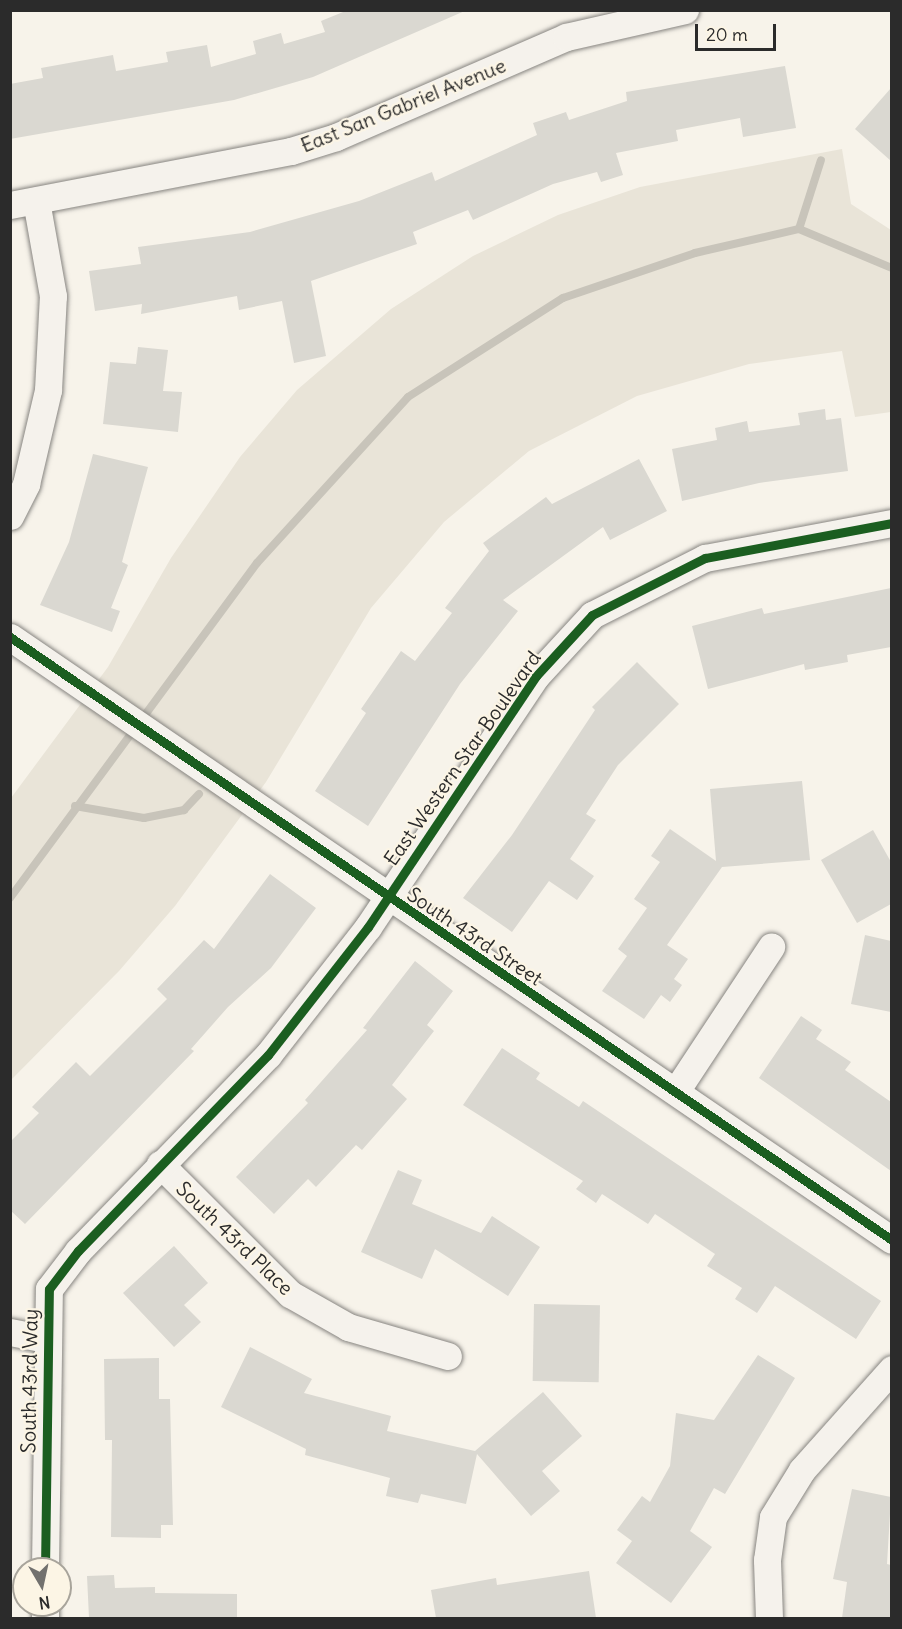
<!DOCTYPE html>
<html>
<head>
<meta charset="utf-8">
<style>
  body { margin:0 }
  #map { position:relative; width:902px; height:1629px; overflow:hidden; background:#f7f3ea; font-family:Delius,sans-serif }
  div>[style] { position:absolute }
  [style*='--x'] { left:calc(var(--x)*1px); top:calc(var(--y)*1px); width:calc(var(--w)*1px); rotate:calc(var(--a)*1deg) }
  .green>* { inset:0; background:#e9e4d8 }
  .stream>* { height:8px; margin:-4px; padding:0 4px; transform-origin:4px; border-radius:4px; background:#c8c4ba }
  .building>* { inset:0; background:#dad8d1; transform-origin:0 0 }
  .roads { filter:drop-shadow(0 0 2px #878581) drop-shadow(0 0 2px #878581) }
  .minor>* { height:27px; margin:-13.5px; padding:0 13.5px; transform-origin:13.5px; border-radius:13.5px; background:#f5f2ec }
  .cycleway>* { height:9px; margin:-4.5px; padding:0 4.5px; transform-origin:4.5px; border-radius:4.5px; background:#1b5e20 }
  span { translate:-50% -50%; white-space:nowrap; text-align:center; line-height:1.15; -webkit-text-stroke:4.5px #fcf5e5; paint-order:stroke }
  .street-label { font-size:20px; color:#2b2b2b }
  .frame { position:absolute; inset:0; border:12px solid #2b2b2b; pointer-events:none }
  .north { position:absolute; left:12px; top:1557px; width:60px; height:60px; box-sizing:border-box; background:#fcf5e5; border:2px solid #a8a49b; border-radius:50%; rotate:171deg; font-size:16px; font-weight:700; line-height:24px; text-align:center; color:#2b2b2b }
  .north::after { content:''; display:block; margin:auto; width:21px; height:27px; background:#72716e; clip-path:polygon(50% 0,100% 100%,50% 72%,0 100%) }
  .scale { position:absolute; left:695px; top:24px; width:81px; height:27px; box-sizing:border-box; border:3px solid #2b2b2b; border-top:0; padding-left:8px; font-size:18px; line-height:21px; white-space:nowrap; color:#2b2b2b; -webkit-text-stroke:4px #fcf5e5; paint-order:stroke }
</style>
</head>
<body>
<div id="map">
  <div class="green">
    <i style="clip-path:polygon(842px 149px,851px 204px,891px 230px,891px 412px,855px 417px,842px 351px,749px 364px,637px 396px,529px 451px,444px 522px,371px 608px,266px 782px,175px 906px,119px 971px,11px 1080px,11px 798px,108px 667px,171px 558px,240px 457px,297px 390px,391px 309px,473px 256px,558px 215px,640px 187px)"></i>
  </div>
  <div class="stream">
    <i style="--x:799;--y:229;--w:72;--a:-72.3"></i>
    <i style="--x:75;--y:806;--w:70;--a:9.9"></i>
    <i style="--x:144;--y:818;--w:41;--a:-11.3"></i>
    <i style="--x:184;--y:810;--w:22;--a:-47"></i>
    <i style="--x:10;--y:898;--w:416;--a:-53.6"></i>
    <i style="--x:257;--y:563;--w:224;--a:-47.7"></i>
    <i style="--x:408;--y:397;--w:184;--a:-32.6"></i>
    <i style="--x:563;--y:298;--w:139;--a:-18.8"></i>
    <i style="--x:695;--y:253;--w:107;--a:-13"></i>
    <i style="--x:799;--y:229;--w:101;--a:22.8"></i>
  </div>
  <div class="building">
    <i style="clip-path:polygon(348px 10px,467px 10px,313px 77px,234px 100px,10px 139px,10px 84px,43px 78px,41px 68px,113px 55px,116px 71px,168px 62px,166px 52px,207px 45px,211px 67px,256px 54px,253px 41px,281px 33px,284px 44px,325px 32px,321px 21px)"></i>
    <i style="clip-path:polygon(785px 66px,796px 128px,743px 137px,740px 118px,676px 130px,678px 141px,616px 153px,623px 175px,601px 182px,597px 172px,553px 184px,473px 220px,468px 210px,413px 232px,417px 244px,311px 281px,326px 356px,294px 363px,282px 301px,239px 310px,237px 296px,141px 314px,142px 304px,95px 311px,89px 271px,141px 264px,138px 247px,250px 232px,359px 201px,432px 172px,435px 181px,537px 135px,533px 123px,566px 112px,569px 120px,627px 101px,626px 92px)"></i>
    <i style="clip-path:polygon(891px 88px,891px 161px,855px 129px)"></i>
    <i style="clip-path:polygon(138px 347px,168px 350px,163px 391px,182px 392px,178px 432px,103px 424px,110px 362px,136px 364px)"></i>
    <i style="clip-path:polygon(825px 409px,826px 420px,841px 418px,848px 471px,759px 483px,682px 501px,672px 449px,717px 440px,715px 428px,747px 421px,749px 432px,800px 425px,798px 413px)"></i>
    <i style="clip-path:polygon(93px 454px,148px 467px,122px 562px,128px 565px,111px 608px,120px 611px,112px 632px,40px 605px,69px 542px)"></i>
    <i style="clip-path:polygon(639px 459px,667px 511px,610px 540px,603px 527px,503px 600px,518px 611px,460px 684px,368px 826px,315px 791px,366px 713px,361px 709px,401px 651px,415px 661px,452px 613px,445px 608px,489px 551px,483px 543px,546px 497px,552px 504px)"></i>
    <i style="clip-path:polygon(891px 588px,891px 647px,847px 655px,848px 662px,805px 670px,804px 664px,708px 689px,692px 626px,762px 608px,764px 614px)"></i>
    <i style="clip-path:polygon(637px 662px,679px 704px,618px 765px,586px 814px,596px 820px,570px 859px,594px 876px,577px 900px,549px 881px,512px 932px,463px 898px,512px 835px,595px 710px,592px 707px)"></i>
    <i style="clip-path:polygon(802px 781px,810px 860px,722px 867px,667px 945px,688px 959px,674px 979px,682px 985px,670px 1002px,661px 995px,644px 1019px,602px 991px,627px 956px,618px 949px,647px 908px,634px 899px,660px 862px,651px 856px,670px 829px,716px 861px,710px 789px)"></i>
    <i style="clip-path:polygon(873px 830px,891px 862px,891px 904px,857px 923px,821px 860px)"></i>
    <i style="clip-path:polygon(270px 874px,316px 908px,271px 968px,228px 1007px,191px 1049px,194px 1051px,25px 1224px,10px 1210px,10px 1142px,39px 1113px,32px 1107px,76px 1062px,90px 1076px,167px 999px,157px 989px,204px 940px,214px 949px)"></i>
    <i style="clip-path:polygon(865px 935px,891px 941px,891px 1012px,851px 1004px)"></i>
    <i style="clip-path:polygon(415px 961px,453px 991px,427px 1025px,434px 1031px,392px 1085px,407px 1099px,362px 1150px,356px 1145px,316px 1187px,308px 1179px,274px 1214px,236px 1177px,308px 1103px,305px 1100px,367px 1030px,363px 1028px)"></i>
    <i style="clip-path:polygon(801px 1016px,822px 1030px,816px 1039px,851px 1062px,845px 1070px,891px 1102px,891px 1171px,759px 1078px)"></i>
    <i style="clip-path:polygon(502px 1048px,540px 1073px,536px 1079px,579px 1107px,583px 1101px,881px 1301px,856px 1339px,775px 1286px,757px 1313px,735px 1299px,742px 1288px,707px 1266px,715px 1254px,655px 1214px,648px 1224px,602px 1194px,596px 1203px,576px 1189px,583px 1181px,463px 1105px)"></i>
    <i style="clip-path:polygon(398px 1170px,422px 1180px,412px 1204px,481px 1233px,492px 1216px,540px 1247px,508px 1296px,435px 1249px,422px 1279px,361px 1252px)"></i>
    <i style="clip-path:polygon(174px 1246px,208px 1283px,184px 1305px,201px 1322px,174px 1347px,123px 1293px)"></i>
    <i style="left:534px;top:1304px;width:66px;height:77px;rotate:1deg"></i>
    <i style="clip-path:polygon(250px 1347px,312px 1379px,304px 1393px,391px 1416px,387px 1431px,475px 1451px,543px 1392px,582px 1436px,542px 1471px,560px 1491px,531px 1516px,477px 1454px,466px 1504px,421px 1494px,418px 1503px,386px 1496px,390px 1478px,305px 1455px,306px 1449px,221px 1407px)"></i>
    <i style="clip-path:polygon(758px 1355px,795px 1378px,725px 1494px,714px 1488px,690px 1531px,712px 1547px,671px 1603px,616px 1563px,632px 1541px,617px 1530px,642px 1496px,650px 1502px,670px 1466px,676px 1413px,714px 1420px)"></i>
    <i style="clip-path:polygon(159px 1358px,159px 1399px,170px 1399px,173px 1525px,161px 1525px,161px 1538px,111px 1537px,112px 1440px,105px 1440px,104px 1359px)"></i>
    <i style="clip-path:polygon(852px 1489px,891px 1497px,887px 1564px,891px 1565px,891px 1618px,842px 1618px,847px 1582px,833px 1579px)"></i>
    <i style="clip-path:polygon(589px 1571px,596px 1618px,436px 1618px,431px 1590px,496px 1578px,497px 1585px)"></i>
    <i style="clip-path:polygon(114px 1575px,115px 1588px,155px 1587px,155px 1593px,237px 1594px,237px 1618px,89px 1618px,87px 1576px)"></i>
  </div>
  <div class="roads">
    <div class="minor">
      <i style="--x:10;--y:205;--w:286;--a:-10.9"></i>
      <i style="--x:291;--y:151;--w:47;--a:-17.3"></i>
      <i style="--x:336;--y:137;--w:251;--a:-23.5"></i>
      <i style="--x:566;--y:37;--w:122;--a:-12.8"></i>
      <i style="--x:10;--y:516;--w:36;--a:-63"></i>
      <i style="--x:26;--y:484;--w:97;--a:-76.8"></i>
      <i style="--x:48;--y:390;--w:94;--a:-87"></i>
      <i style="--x:53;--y:296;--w:97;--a:-100.1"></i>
      <i style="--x:10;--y:637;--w:1068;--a:34.36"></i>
      <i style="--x:676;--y:1091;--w:173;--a:-56.6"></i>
      <i style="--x:160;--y:1164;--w:184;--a:45"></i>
      <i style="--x:290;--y:1294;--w:67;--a:29.6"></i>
      <i style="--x:348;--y:1327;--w:104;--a:16.2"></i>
      <i style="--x:10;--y:1332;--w:38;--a:11"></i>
      <i style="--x:45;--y:1569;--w:280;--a:-89.2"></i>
      <i style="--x:49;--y:1289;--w:48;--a:-52.7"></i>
      <i style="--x:78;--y:1251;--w:273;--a:-45.9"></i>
      <i style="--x:268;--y:1055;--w:162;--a:-52"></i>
      <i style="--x:368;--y:927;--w:302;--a:-56.2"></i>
      <i style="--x:536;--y:676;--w:83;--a:-47.4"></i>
      <i style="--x:592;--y:615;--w:127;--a:-26.8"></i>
      <i style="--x:705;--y:558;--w:190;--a:-10.6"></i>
      <i style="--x:45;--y:1618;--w:13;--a:-90"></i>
      <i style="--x:769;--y:1618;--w:58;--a:-92"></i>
      <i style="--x:767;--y:1560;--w:43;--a:-82.1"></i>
      <i style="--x:773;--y:1517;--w:55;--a:-58.3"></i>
      <i style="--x:802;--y:1470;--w:135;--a:-48.3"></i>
    </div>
  </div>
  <div class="cycleway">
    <i style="--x:10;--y:637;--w:1068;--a:34.36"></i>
    <i style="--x:45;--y:1569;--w:280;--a:-89.2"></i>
    <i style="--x:49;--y:1289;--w:48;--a:-52.7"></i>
    <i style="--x:78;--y:1251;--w:273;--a:-45.9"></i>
    <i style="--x:268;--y:1055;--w:162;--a:-52"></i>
    <i style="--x:368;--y:927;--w:302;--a:-56.2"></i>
    <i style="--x:536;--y:676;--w:83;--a:-47.4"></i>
    <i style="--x:592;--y:615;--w:127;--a:-26.8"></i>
    <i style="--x:705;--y:558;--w:190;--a:-10.6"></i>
  </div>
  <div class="street-label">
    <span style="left:403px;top:105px;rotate:-22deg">East San Gabriel Avenue</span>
    <span style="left:462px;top:758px;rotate:-55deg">East Western Star Boulevard</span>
    <span style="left:475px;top:936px;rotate:34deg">South 43rd Street</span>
    <span style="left:235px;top:1238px;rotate:44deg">South 43rd Place</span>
    <span style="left:29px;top:1381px;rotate:-89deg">South 43rd Way</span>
  </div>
  <div class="frame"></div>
  <div class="north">N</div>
  <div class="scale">20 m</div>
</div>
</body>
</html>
